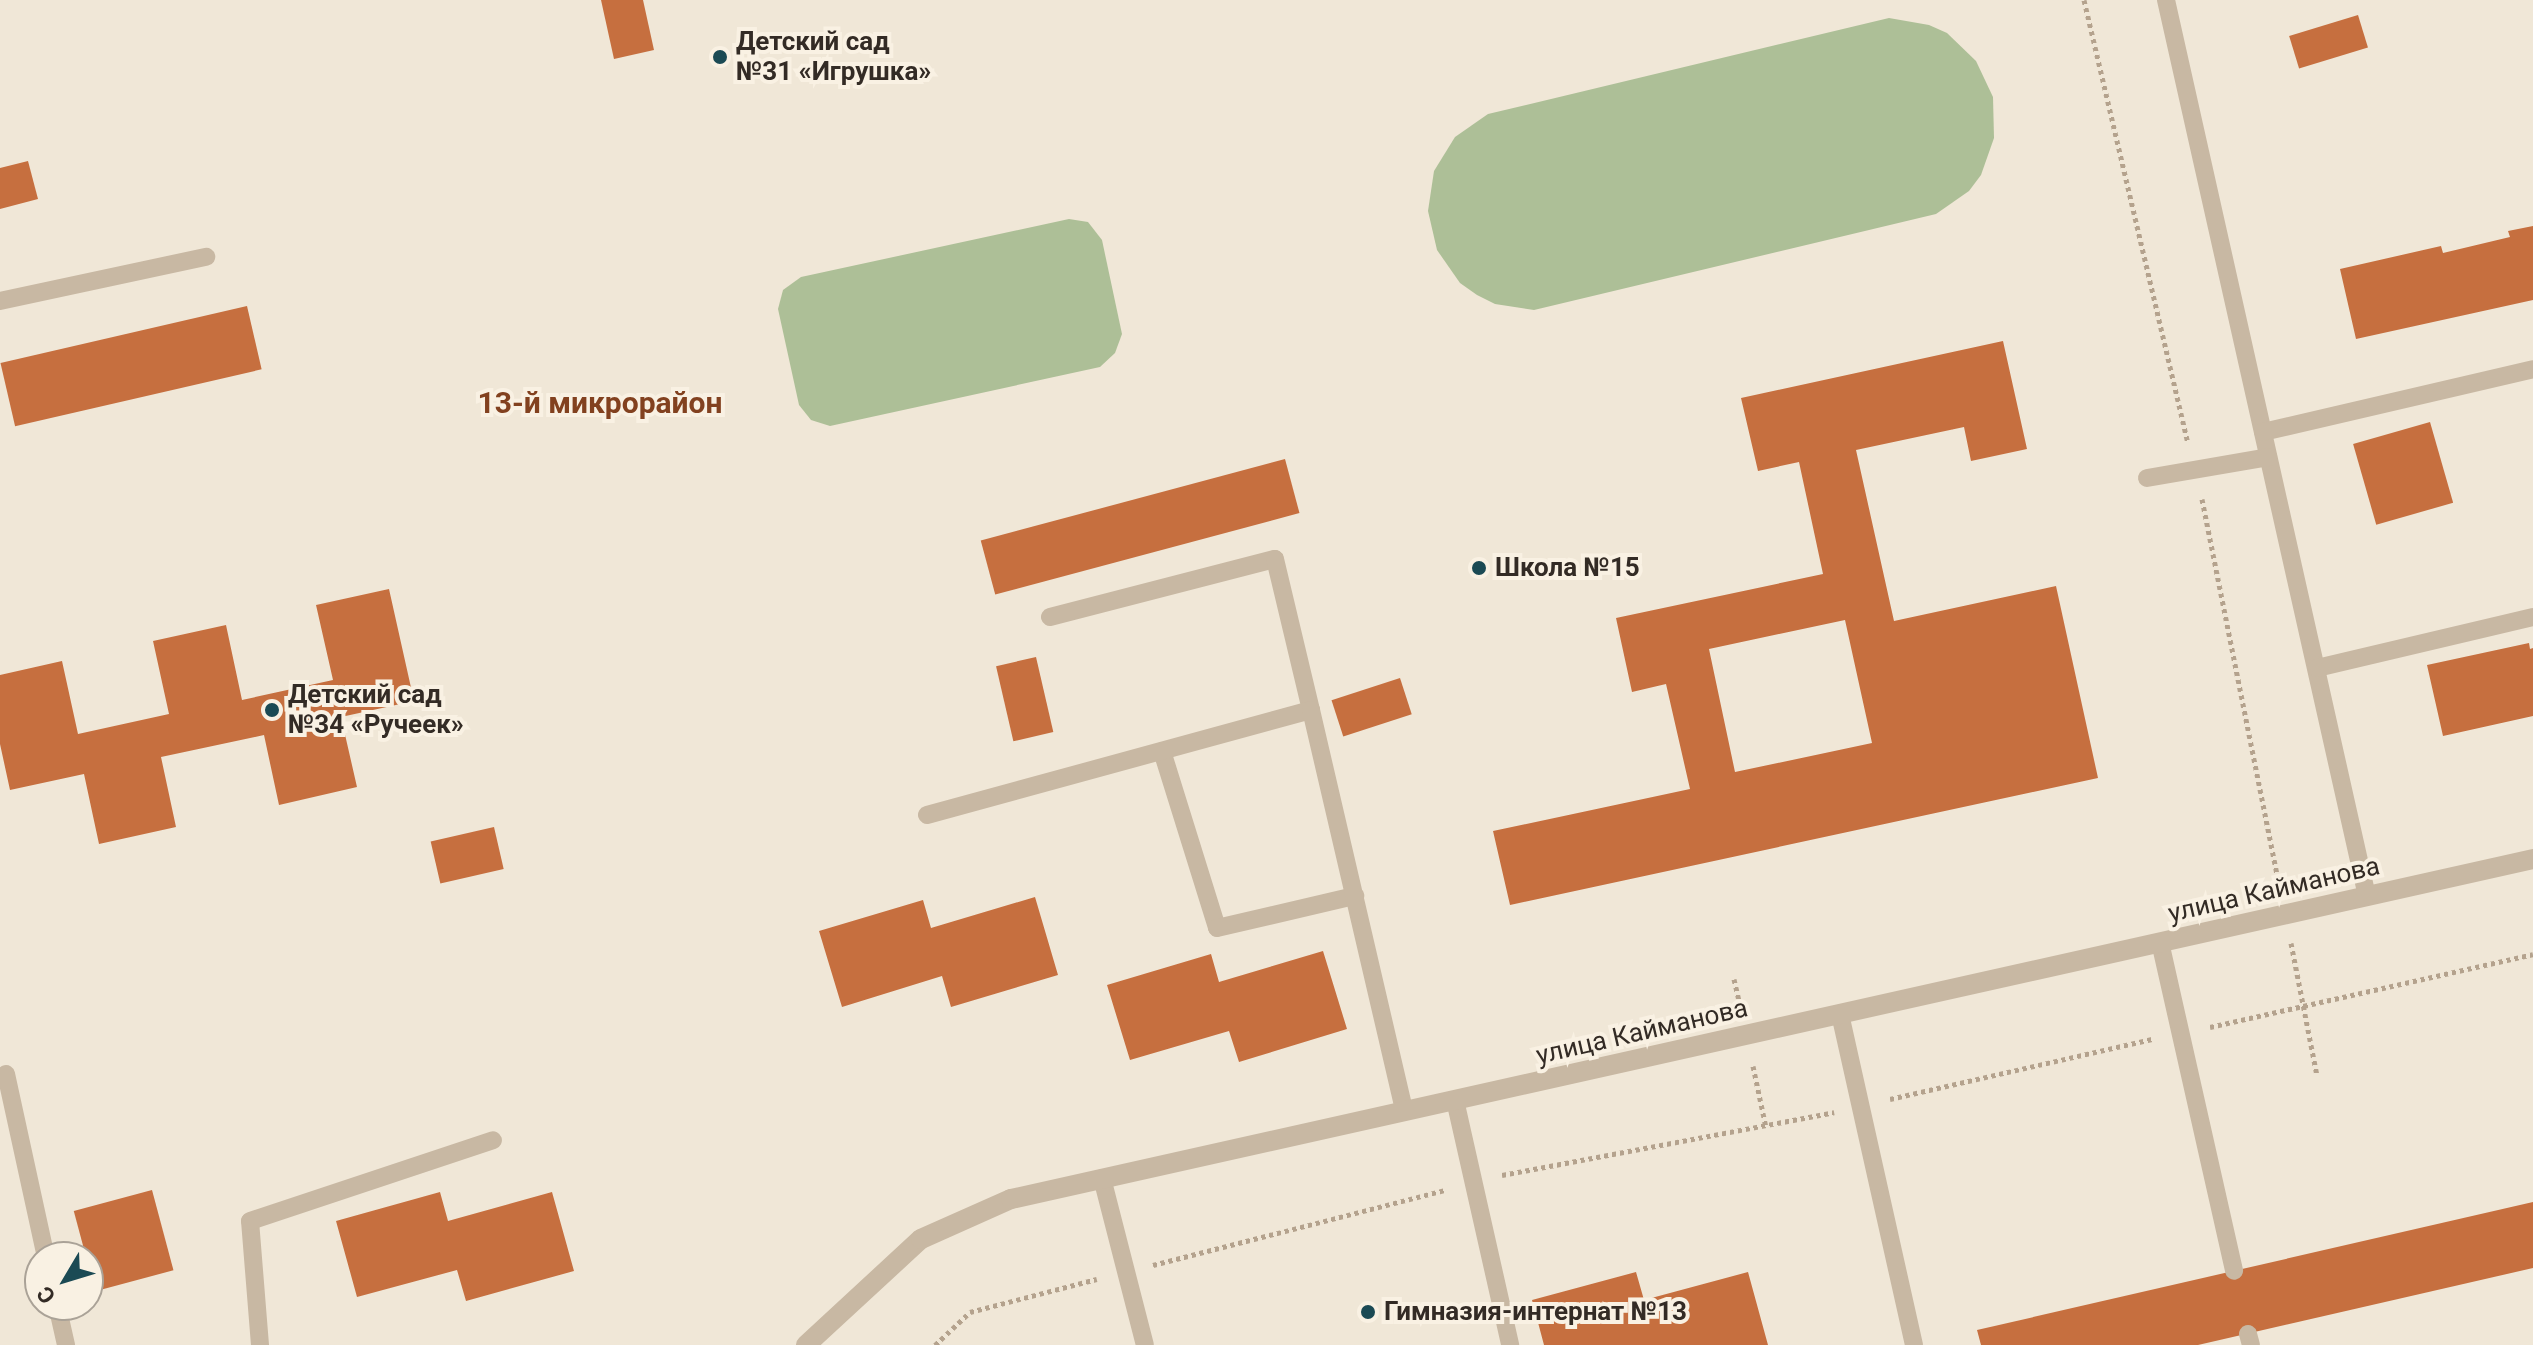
<!DOCTYPE html>
<html>
<head>
<meta charset="utf-8">
<style>
  body { margin:0 }
  #map { position:relative; width:2533px; height:1345px; overflow:hidden; background:#f0e7d7; font-family:Roboto,sans-serif }
  div>[style] { position:absolute }
  [style*='--x'] { left:calc(var(--x)*1px); top:calc(var(--y)*1px); width:calc(var(--w)*1px); rotate:calc(var(--a)*1deg) }
  .green>* { inset:0; background:#adbf97 }
  .building>* { inset:0; background:#c66f3f; transform-origin:0 0 }
  .path>* { height:5px; margin-top:-2.5px; transform-origin:0; background:repeating-linear-gradient(90deg,#b4a28d 0 4px,transparent 0 8px) }
  .lane>* { height:18px; margin:-9px; padding:0 9px; transform-origin:9px; border-radius:9px; background:#c8b8a3 }
  .street>* { height:20px; margin:-10px; padding:0 10px; transform-origin:10px; border-radius:10px; background:#c8b8a3 }
  .dots>* { width:22px; height:22px; translate:-50% -50%; box-sizing:border-box; border:4px solid #f9f1e3; border-radius:50% }
  span { translate:-50% -50%; white-space:nowrap; text-align:center; line-height:1.15; -webkit-text-stroke:8px #f9f1e3; paint-order:stroke }
  .poi-label { font-size:26px; color:#332b25; font-weight:700 }
  .left { translate:0 -50%; text-align:left }
  .street-label { font-size:26px; color:#332b25 }
  .quarter-label { font-size:30px; color:#82411f; font-weight:700 }
  .north { position:absolute; left:24px; top:1241px; width:80px; height:80px; box-sizing:border-box; background:#f9f1e3; border:2px solid #aaa297; border-radius:50%; rotate:232deg; font-size:22px; font-weight:700; line-height:32px; text-align:center; color:#332b25 }
  .north::after { content:''; display:block; margin:auto; width:28px; height:36px; background:#1b4a54; clip-path:polygon(50% 0,100% 100%,50% 72%,0 100%) }
</style>
</head>
<body>
<div id="map">
  <div class="green">
    <i style="clip-path:polygon(1889px 18px,1929px 25px,1947px 33px,1976px 61px,1993px 97px,1994px 138px,1981px 175px,1969px 191px,1936px 214px,1534px 310px,1495px 304px,1477px 295px,1460px 283px,1437px 250px,1428px 211px,1434px 171px,1455px 137px,1488px 114px)"></i>
    <i style="clip-path:polygon(1069px 219px,1088px 222px,1102px 240px,1122px 334px,1115px 353px,1100px 367px,830px 426px,811px 420px,799px 405px,778px 309px,783px 290px,801px 277px)"></i>
  </div>
  <div class="building">
    <i style="clip-path:polygon(601px 0,643px 0,654px 50px,614px 59px)"></i>
    <i style="left:2358px;top:15px;width:34px;height:72px;rotate:73deg"></i>
    <i style="clip-path:polygon(28px 161px,38px 199px,0 209px,0 168px)"></i>
    <i style="clip-path:polygon(2533px 226px,2533px 300px,2356px 339px,2340px 269px,2441px 246px,2443px 253px,2510px 237px,2508px 231px)"></i>
    <i style="left:247px;top:306px;width:65px;height:253px;rotate:77deg"></i>
    <i style="clip-path:polygon(evenodd,2003px 341px,2027px 449px,1971px 461px,1964px 427px,1856px 450px,1894px 621px,2056px 586px,2098px 778px,1510px 905px,1493px 831px,1690px 789px,1666px 684px,1632px 692px,1616px 618px,1823px 574px,1799px 462px,1758px 471px,1741px 398px,2003px 341px,1845px 620px,1872px 743px,1735px 772px,1709px 649px,1845px 620px)"></i>
    <i style="left:2430px;top:422px;width:84px;height:80px;rotate:74deg"></i>
    <i style="left:1285px;top:459px;width:56px;height:315px;rotate:75deg"></i>
    <i style="clip-path:polygon(389px 589px,414px 701px,341px 717px,357px 787px,279px 805px,264px 735px,161px 757px,176px 827px,99px 844px,84px 774px,10px 790px,0 744px,0 675px,62px 661px,78px 734px,169px 714px,153px 641px,226px 625px,242px 700px,333px 680px,316px 605px)"></i>
    <i style="clip-path:polygon(2529px 643px,2530px 649px,2533px 648px,2533px 716px,2443px 736px,2427px 665px)"></i>
    <i style="left:1036px;top:657px;width:77px;height:41px;rotate:77deg"></i>
    <i style="left:1400px;top:678px;width:38px;height:72px;rotate:72deg"></i>
    <i style="left:494px;top:827px;width:43px;height:65px;rotate:77deg"></i>
    <i style="clip-path:polygon(1035px 897px,1058px 975px,951px 1007px,942px 976px,842px 1007px,819px 931px,923px 900px,931px 928px)"></i>
    <i style="clip-path:polygon(1323px 951px,1347px 1029px,1239px 1062px,1229px 1031px,1130px 1060px,1107px 985px,1211px 954px,1219px 982px)"></i>
    <i style="left:152px;top:1190px;width:83px;height:81px;rotate:75deg"></i>
    <i style="clip-path:polygon(440px 1192px,448px 1221px,552px 1192px,574px 1271px,466px 1301px,457px 1270px,357px 1297px,336px 1221px)"></i>
    <i style="clip-path:polygon(2533px 1202px,2533px 1268px,2198px 1345px,1981px 1345px,1977px 1330px)"></i>
    <i style="clip-path:polygon(1636px 1272px,1644px 1300px,1748px 1272px,1768px 1345px,1544px 1345px,1532px 1300px)"></i>
  </div>
  <div class="path">
    <i style="--x:2084;--y:0;--w:455;--a:76.8"></i>
    <i style="--x:2202;--y:499;--w:395;--a:78.7"></i>
    <i style="--x:2291;--y:943;--w:135;--a:78.9"></i>
    <i style="--x:1734;--y:979;--w:27;--a:77"></i>
    <i style="--x:2210;--y:1027;--w:331;--a:-12.7"></i>
    <i style="--x:1753;--y:1066;--w:62;--a:78"></i>
    <i style="--x:1890;--y:1099;--w:270;--a:-12.9"></i>
    <i style="--x:1502;--y:1175;--w:338;--a:-10.7"></i>
    <i style="--x:1153;--y:1265;--w:302;--a:-14.4"></i>
    <i style="--x:935;--y:1345;--w:48;--a:-43.3"></i>
    <i style="--x:970;--y:1312;--w:131;--a:-14.6"></i>
  </div>
  <div class="lane">
    <i style="--x:2166;--y:0;--w:918;--a:77.36"></i>
    <i style="--x:0;--y:301;--w:211;--a:-12.1"></i>
    <i style="--x:2263;--y:432;--w:277;--a:-13.1"></i>
    <i style="--x:2147;--y:478;--w:123;--a:-9.8"></i>
    <i style="--x:1050;--y:617;--w:232;--a:-14.5"></i>
    <i style="--x:1275;--y:559;--w:155;--a:76.6"></i>
    <i style="--x:2317;--y:668;--w:222;--a:-13.3"></i>
    <i style="--x:1162;--y:751;--w:185;--a:72.7"></i>
    <i style="--x:1217;--y:928;--w:142;--a:-13.1"></i>
    <i style="--x:927;--y:815;--w:398;--a:-15.3"></i>
    <i style="--x:1311;--y:710;--w:412;--a:76.9"></i>
    <i style="--x:2160;--y:942;--w:337;--a:77.3"></i>
    <i style="--x:1840;--y:1014;--w:339;--a:77.4"></i>
    <i style="--x:6;--y:1074;--w:187;--a:77.7"></i>
    <i style="--x:1455;--y:1100;--w:251;--a:77.3"></i>
    <i style="--x:1102;--y:1178;--w:172;--a:75.6"></i>
    <i style="--x:57;--y:1305;--w:41;--a:77.3"></i>
    <i style="--x:2248;--y:1334;--w:11;--a:75"></i>
    <i style="--x:260;--y:1345;--w:124;--a:-94.6"></i>
    <i style="--x:250;--y:1221;--w:256;--a:-18.4"></i>
  </div>
  <div class="street">
    <i style="--x:806;--y:1345;--w:156;--a:-42.7"></i>
    <i style="--x:921;--y:1239;--w:98;--a:-24"></i>
    <i style="--x:1011;--y:1199;--w:1560;--a:-12.59"></i>
  </div>
  <div class="dots">
    <i style="left:720px;top:57px;background:#1b4a54"></i>
    <i style="left:1479px;top:568px;background:#1b4a54"></i>
    <i style="left:272px;top:710px;background:#1b4a54"></i>
    <i style="left:1368px;top:1312px;background:#1b4a54"></i>
  </div>
  <div class="poi-label">
    <span class="left" style="left:736px;top:57px">Детский сад<br>№31 «Игрушка»</span>
    <span class="left" style="left:1495px;top:568px">Школа №15</span>
    <span class="left" style="left:288px;top:710px">Детский сад<br>№34 «Ручеек»</span>
    <span class="left" style="left:1384px;top:1312px">Гимназия-интернат №13</span>
  </div>
  <div class="street-label">
    <span style="left:2274px;top:890px;rotate:-13deg">улица Кайманова</span>
    <span style="left:1642px;top:1032px;rotate:-13deg">улица Кайманова</span>
  </div>
  <div class="quarter-label">
    <span style="left:600px;top:403px">13-й микрорайон</span>
  </div>
  <div class="north">С</div>
</div>
</body>
</html>
